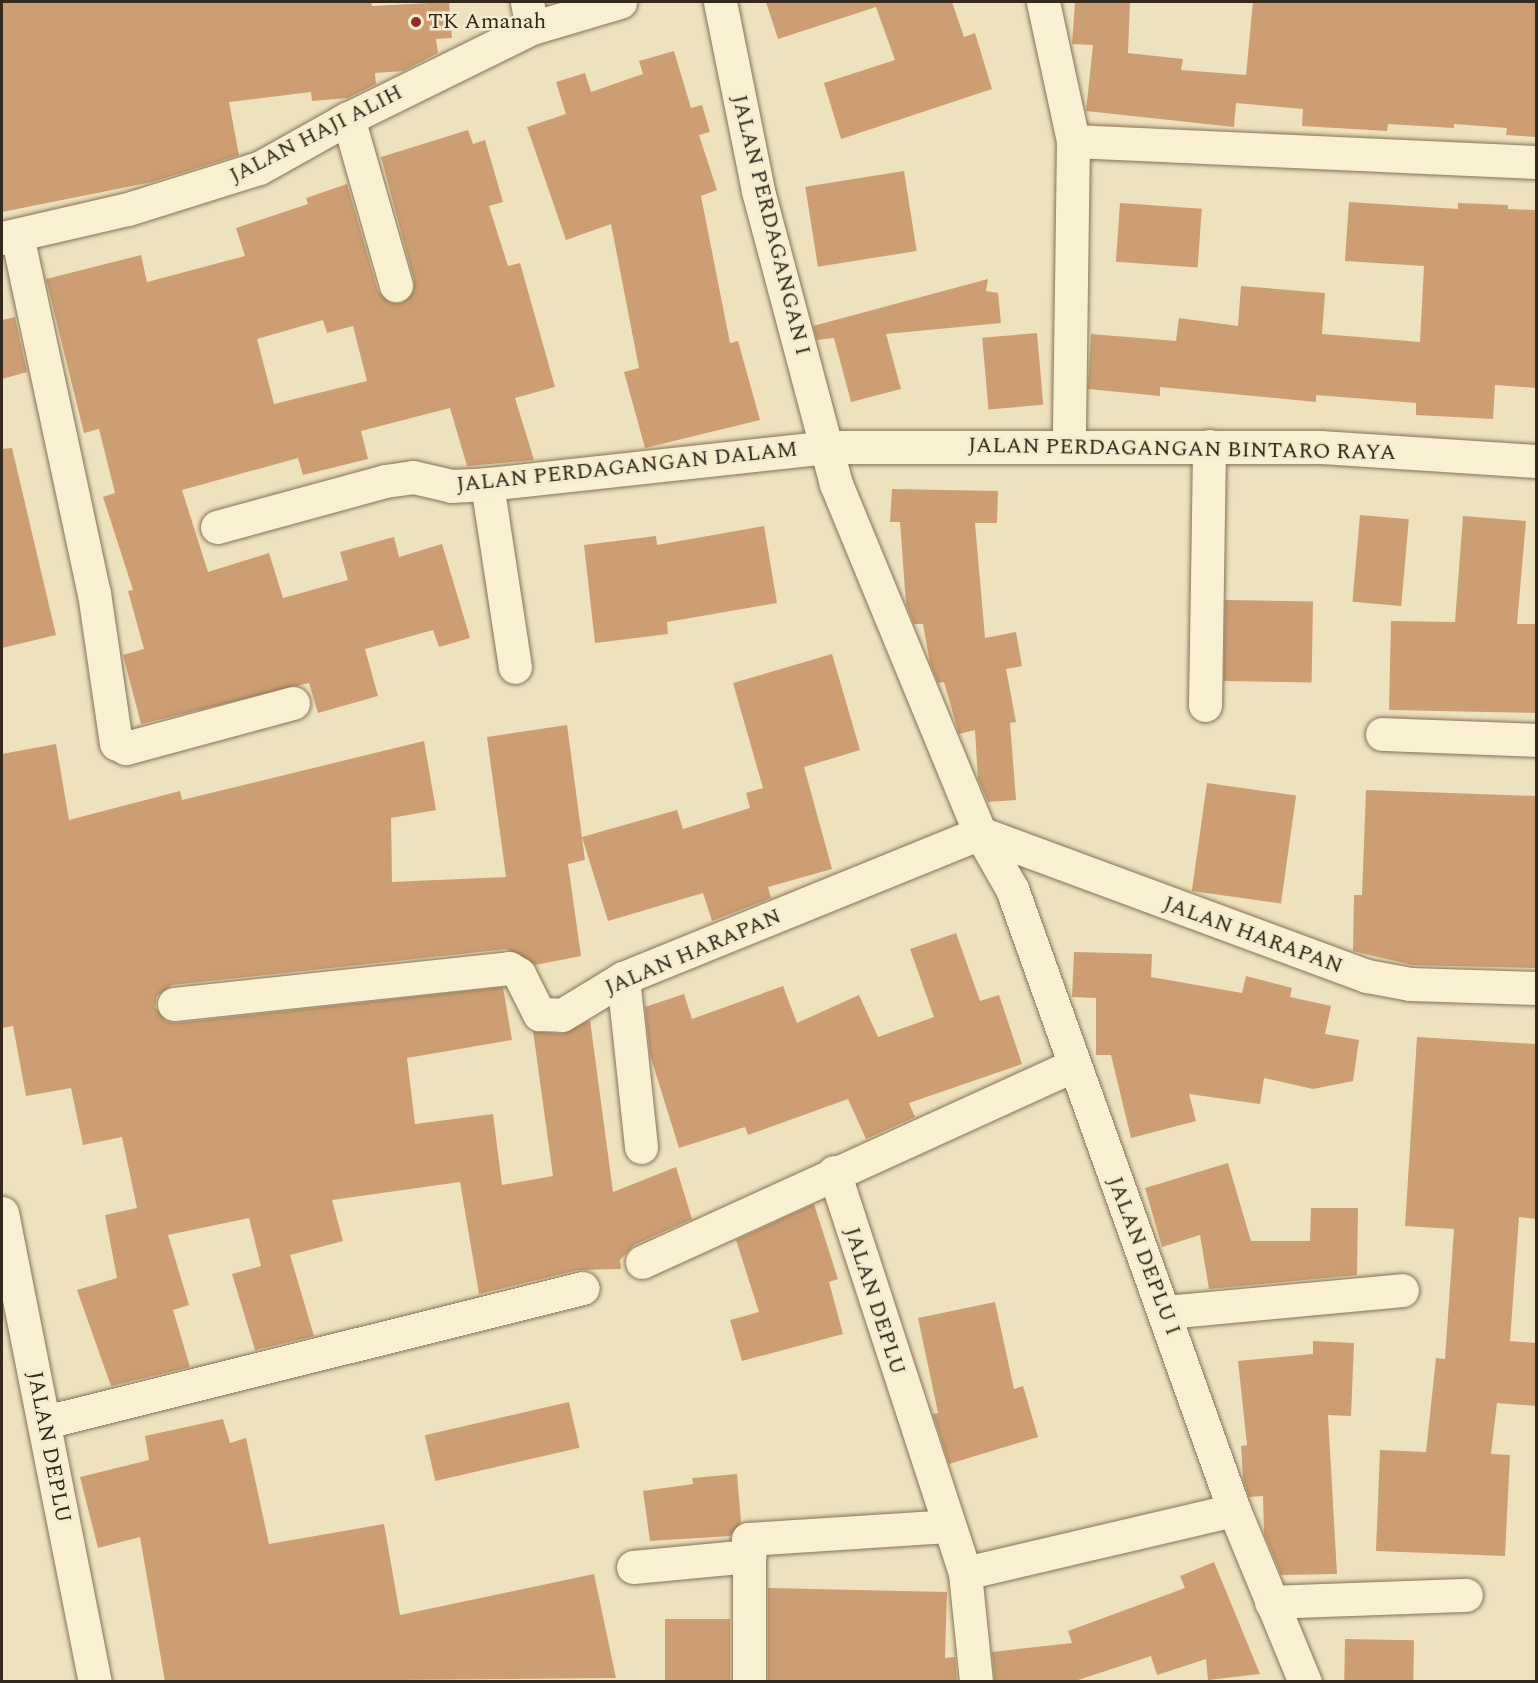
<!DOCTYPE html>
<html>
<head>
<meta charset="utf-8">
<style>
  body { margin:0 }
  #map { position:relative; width:1538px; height:1683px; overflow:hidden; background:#eee2be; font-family:Spectral,serif }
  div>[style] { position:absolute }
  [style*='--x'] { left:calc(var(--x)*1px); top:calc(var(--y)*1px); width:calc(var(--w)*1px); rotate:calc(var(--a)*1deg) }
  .building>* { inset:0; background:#cd9e73; transform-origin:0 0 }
  .roads { filter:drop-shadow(0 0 2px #867357) drop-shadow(0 0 2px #867357) }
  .street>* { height:33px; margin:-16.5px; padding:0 16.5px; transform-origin:16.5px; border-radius:16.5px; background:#f9efd1 }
  .dots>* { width:16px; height:16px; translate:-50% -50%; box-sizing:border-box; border:3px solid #f5eccd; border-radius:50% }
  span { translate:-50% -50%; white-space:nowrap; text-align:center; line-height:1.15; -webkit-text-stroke:5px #f5eccd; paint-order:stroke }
  .poi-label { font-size:22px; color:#35291b }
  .left { translate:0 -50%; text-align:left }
  .street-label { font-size:22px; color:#35291b }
  .frame { position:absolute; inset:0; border:3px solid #35291b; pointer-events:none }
</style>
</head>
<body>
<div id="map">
  <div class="building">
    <i style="clip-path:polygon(2px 2px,371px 2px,372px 6px,449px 2px,452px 38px,436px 39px,438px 53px,403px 71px,375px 73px,376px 84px,348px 98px,312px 101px,311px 92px,229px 102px,239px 155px,152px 182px,2px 212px)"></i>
    <i style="clip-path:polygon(766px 2px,952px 2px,964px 37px,975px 33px,992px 89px,841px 139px,824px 83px,895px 60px,876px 7px,778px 39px)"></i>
    <i style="clip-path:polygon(1075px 2px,1130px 3px,1128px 53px,1183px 59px,1181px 70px,1246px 75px,1253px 2px,1536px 2px,1536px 137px,1506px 135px,1507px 128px,1454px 124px,1454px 128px,1388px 124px,1387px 131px,1302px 126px,1303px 109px,1236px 103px,1234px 127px,1086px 111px,1093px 45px,1072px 44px)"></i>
    <i style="clip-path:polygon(674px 51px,691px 108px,702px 105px,710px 132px,699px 135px,717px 190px,701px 196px,730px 343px,738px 341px,760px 420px,645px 448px,624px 372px,639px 368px,611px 224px,566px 240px,527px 127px,566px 114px,556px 82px,585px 73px,591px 92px,643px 74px,639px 61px)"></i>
    <i style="clip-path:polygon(evenodd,468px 130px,473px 144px,485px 140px,503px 202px,489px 206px,508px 266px,520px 263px,555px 387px,515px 398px,534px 460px,467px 466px,450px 408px,361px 431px,368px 459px,303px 475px,298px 458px,182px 490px,208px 572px,269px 553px,283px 598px,348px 580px,340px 552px,394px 537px,399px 557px,442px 544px,470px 638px,439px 647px,433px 630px,365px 649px,378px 696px,318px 713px,309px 683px,141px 724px,123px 655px,144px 649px,128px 591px,133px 590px,103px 497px,115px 493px,99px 429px,84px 433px,46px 279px,141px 255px,147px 282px,245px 256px,236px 228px,308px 204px,306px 198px,347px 184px,378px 291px,391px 303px,402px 303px,414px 290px,414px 280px,381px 157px,468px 130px,323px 320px,327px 333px,353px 326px,367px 381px,274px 404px,257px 339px,323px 320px)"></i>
    <i style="left:904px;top:171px;width:81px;height:100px;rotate:81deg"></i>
    <i style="clip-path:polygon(1349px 202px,1458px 209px,1458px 203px,1508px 205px,1508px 209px,1536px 210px,1536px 388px,1495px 385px,1493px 419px,1416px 415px,1416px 403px,1316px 395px,1316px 402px,1160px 387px,1160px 396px,1088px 389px,1091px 334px,1176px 341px,1179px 318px,1238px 326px,1241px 286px,1325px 293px,1322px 334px,1420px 342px,1424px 266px,1345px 261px)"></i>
    <i style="left:1120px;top:203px;width:82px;height:59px;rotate:4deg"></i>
    <i style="clip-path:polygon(988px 279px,986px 291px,998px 293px,1001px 323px,886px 334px,901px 389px,851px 402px,834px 338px,817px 340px,813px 326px)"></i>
    <i style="clip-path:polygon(15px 317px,27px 372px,2px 379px,2px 320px)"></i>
    <i style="left:1037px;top:333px;width:72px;height:55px;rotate:85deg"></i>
    <i style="clip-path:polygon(12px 448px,56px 635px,2px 648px,2px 449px)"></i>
    <i style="clip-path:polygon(892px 489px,998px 491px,997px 523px,975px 523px,985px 638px,1016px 632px,1022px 666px,1006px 669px,1016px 722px,1010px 723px,1016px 800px,988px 802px,978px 779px,975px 730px,959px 734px,944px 682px,938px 683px,930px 663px,923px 624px,914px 624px,906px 604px,900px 522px,890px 522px)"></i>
    <i style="left:1360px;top:515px;width:49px;height:87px;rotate:5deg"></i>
    <i style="clip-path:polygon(1463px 516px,1526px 521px,1517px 624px,1536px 624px,1536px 713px,1389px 710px,1391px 621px,1455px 622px)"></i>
    <i style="clip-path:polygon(764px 526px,777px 603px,667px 622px,668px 634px,595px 643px,584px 545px,656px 536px,657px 545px)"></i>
    <i style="left:1225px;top:600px;width:88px;height:81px;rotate:1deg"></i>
    <i style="clip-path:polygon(832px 654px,860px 750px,804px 767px,832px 869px,768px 887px,771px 898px,712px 921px,703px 893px,608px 921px,582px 837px,677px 810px,683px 829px,750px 808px,746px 793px,763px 788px,733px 683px)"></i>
    <i style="clip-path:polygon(567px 725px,585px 860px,568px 864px,581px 956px,535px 965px,507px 949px,172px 985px,157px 996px,155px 1007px,166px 1021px,176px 1023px,503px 987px,512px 1040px,407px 1058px,415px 1124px,493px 1114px,502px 1185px,553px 1176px,533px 1031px,562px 1034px,590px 1020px,613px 1192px,676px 1167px,692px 1219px,634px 1245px,620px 1260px,621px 1269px,578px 1270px,479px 1294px,460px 1182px,332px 1200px,343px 1241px,290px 1255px,314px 1336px,255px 1350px,232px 1274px,261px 1266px,249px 1218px,168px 1235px,189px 1305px,173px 1310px,190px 1367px,111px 1386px,77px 1290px,117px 1278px,105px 1215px,137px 1208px,122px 1137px,83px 1145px,71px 1088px,26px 1096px,13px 1026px,2px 1028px,2px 754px,56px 744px,69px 820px,180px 791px,182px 800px,424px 741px,436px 810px,391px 818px,392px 882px,506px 877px,487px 737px)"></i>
    <i style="left:1207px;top:783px;width:90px;height:109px;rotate:8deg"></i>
    <i style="clip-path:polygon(1366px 790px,1536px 796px,1536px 968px,1412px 965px,1353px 951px,1354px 895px,1362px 895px)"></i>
    <i style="clip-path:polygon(956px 933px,980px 1001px,999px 995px,1022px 1064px,909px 1103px,915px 1117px,866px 1139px,848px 1099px,748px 1135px,745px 1127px,679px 1148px,650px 1055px,645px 1007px,684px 994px,692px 1019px,783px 986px,797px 1023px,859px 995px,878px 1037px,934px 1017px,910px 949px)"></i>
    <i style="clip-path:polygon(1074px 952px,1152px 954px,1151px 977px,1242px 993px,1246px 976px,1292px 988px,1290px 997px,1331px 1006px,1325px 1034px,1359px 1040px,1353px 1081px,1313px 1089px,1264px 1078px,1260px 1104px,1189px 1094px,1196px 1121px,1131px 1138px,1111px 1055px,1096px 1055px,1096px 998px,1072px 997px)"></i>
    <i style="clip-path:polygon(1417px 1037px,1536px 1044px,1536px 1219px,1519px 1217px,1510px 1341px,1536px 1343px,1536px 1406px,1497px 1403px,1491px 1454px,1510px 1455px,1505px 1556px,1376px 1551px,1380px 1450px,1426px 1452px,1436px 1358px,1445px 1359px,1454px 1229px,1405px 1226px)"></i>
    <i style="clip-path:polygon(1228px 1163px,1251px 1241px,1310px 1241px,1311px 1208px,1358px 1208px,1357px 1275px,1209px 1289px,1200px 1235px,1162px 1247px,1145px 1188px)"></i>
    <i style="clip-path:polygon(814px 1204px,838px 1279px,829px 1282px,843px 1334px,742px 1361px,730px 1320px,759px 1312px,736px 1240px)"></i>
    <i style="clip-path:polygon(995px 1302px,1014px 1389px,1023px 1386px,1038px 1437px,949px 1464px,933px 1414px,938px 1413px,918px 1318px)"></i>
    <i style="clip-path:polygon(1313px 1341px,1354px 1343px,1351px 1416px,1328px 1415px,1337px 1574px,1281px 1575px,1264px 1533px,1263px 1496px,1249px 1497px,1243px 1479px,1241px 1446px,1247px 1445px,1238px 1361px,1313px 1354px)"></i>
    <i style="left:569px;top:1402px;width:47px;height:148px;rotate:77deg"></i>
    <i style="clip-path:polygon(223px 1419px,230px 1443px,246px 1438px,269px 1544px,384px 1524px,400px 1615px,594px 1574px,616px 1678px,165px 1682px,140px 1537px,98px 1548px,80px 1477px,149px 1460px,145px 1436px)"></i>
    <i style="clip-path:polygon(737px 1474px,741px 1522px,730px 1536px,650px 1541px,643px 1491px,693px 1484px,692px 1478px)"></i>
    <i style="clip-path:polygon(1214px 1562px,1260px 1674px,1208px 1680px,1206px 1659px,1157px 1675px,1151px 1656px,1072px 1682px,995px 1682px,992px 1652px,1072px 1643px,1068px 1631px,1185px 1588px,1180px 1576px)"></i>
    <i style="clip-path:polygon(768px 1588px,947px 1592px,945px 1658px,955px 1657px,957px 1682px,768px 1682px)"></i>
    <i style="left:730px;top:1619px;width:63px;height:65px;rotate:90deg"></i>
    <i style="left:1345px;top:1639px;width:69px;height:43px;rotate:1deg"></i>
  </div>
  <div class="roads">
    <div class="street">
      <i style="--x:527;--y:2;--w:26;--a:79"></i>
      <i style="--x:720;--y:2;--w:193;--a:78.6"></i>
      <i style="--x:758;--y:191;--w:303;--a:75.1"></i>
      <i style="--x:836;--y:484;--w:378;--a:67.6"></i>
      <i style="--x:980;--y:833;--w:64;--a:60.3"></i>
      <i style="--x:1012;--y:889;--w:659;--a:70.33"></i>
      <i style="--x:1234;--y:1510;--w:186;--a:67.6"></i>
      <i style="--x:1043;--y:2;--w:142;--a:77.8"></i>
      <i style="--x:1073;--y:141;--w:304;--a:90.8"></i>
      <i style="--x:348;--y:118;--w:174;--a:74"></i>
      <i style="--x:1073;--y:141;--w:463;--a:2.6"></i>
      <i style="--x:17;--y:235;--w:366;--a:77.9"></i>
      <i style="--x:94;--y:593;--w:152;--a:81.7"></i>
      <i style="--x:116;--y:743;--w:11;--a:27"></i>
      <i style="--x:126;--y:748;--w:173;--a:-15.1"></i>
      <i style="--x:2;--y:238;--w:129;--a:-13"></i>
      <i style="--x:128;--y:209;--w:137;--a:-17.4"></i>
      <i style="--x:259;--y:168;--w:96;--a:-29.2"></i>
      <i style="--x:343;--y:121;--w:211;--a:-26.2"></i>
      <i style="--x:532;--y:28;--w:92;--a:-16.5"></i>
      <i style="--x:487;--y:484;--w:185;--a:81.3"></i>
      <i style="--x:217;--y:527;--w:174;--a:-15.3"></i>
      <i style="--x:385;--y:481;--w:28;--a:-8"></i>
      <i style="--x:413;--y:477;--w:39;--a:13"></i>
      <i style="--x:451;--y:486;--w:36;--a:-3"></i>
      <i style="--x:487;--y:484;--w:342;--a:-6.2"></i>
      <i style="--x:827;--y:447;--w:493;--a:0"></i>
      <i style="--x:1320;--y:447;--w:216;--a:3.7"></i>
      <i style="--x:1205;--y:705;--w:259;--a:-89.1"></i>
      <i style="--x:1382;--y:734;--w:154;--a:2.2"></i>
      <i style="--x:623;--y:978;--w:170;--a:83.9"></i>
      <i style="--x:174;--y:1004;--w:337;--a:-6.1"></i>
      <i style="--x:509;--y:968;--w:12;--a:31"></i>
      <i style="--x:519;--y:974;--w:45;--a:63.4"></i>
      <i style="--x:539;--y:1014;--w:23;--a:2"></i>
      <i style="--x:562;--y:1015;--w:71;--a:-31.2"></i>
      <i style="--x:623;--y:978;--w:385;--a:-22.1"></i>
      <i style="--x:980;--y:833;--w:413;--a:20.3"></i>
      <i style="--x:1367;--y:976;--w:44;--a:10.5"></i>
      <i style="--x:1410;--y:984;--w:126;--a:1.8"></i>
      <i style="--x:834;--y:1172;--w:422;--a:71.9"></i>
      <i style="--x:965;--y:1573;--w:110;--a:84.2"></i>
      <i style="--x:2;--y:1213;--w:478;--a:78.8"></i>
      <i style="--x:642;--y:1262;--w:473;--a:-24.5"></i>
      <i style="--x:1166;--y:1312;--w:237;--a:-5.3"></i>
      <i style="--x:45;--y:1422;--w:554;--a:-13.99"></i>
      <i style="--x:749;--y:1556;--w:17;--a:-93"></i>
      <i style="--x:748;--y:1539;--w:200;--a:-3.7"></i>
      <i style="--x:633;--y:1567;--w:117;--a:-5.4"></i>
      <i style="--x:749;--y:1556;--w:126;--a:90"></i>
      <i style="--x:965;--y:1573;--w:276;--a:-13.2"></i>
      <i style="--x:1271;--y:1602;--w:195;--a:-2.1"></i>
    </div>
  </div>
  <div class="dots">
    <i style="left:416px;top:22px;background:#952d26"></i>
  </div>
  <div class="poi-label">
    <span class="left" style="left:428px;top:22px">TK Amanah</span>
  </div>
  <div class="street-label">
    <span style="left:316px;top:134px;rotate:-27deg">JALAN HAJI ALIH</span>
    <span style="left:771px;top:225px;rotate:76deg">JALAN PERDAGANGAN I</span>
    <span style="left:1182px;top:449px;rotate:1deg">JALAN PERDAGANGAN BINTARO RAYA</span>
    <span style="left:627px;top:467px;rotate:-6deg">JALAN PERDAGANGAN DALAM</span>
    <span style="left:1253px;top:935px;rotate:20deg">JALAN HARAPAN</span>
    <span style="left:693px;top:952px;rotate:-23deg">JALAN HARAPAN</span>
    <span style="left:1144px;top:1256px;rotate:69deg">JALAN DEPLU I</span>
    <span style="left:875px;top:1301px;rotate:72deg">JALAN DEPLU</span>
    <span style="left:49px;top:1447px;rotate:79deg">JALAN DEPLU</span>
  </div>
  <div class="frame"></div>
</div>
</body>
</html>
